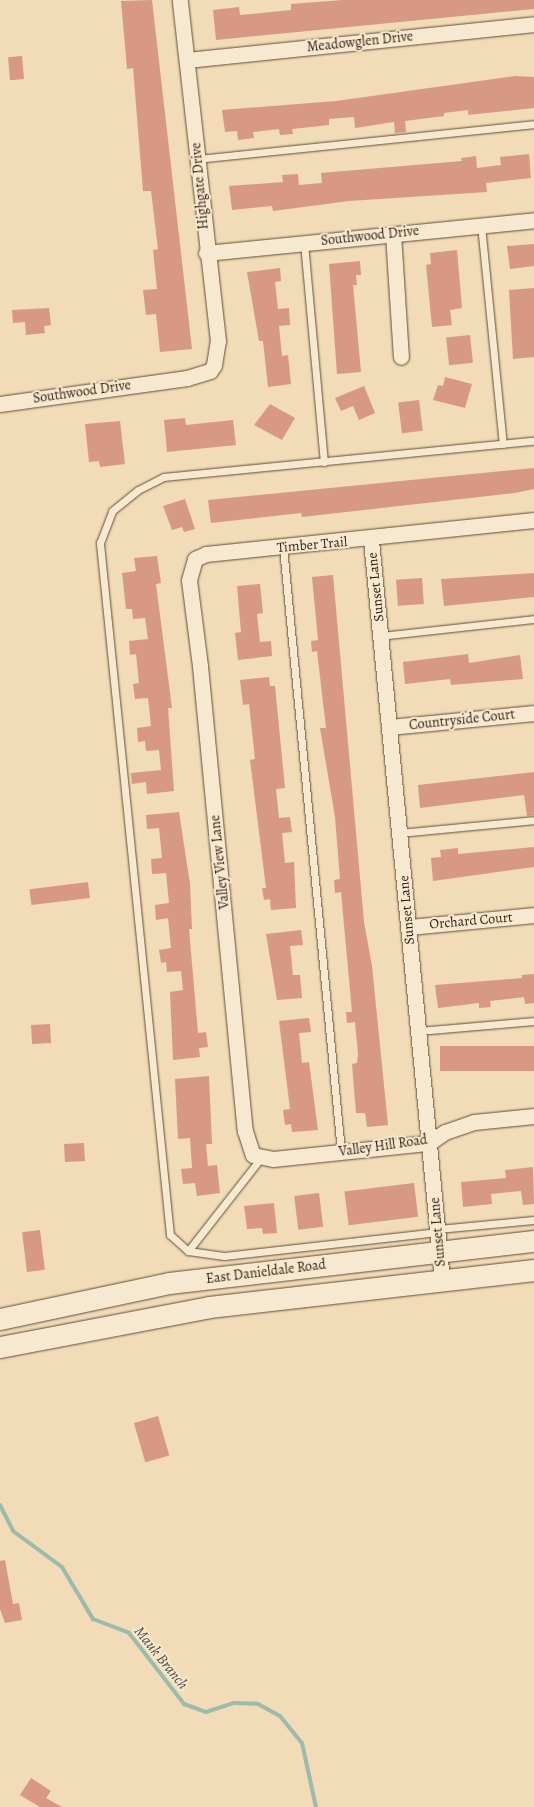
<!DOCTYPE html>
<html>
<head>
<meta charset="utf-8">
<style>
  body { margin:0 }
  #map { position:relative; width:534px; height:1807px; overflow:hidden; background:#f2dbb7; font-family:Alegreya,serif }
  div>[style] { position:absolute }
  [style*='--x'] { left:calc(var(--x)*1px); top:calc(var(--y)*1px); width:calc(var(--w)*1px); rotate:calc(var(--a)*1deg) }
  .stream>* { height:4px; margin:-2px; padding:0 2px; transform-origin:2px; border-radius:2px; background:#9bbbac }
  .building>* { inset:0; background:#d79886; transform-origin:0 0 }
  .roads { filter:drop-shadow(0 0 1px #624c38) drop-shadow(0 0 1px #624c38) }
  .service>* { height:7px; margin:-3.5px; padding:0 3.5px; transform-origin:3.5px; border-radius:3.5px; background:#f7e8d0 }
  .minor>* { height:15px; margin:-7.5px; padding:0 7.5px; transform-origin:7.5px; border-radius:7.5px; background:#f7e8d0 }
  .secondary>* { height:21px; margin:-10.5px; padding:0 10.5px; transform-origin:10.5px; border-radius:10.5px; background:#f7e8d0 }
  span { translate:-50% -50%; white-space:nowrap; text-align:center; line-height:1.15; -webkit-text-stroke:4px #f7e8d0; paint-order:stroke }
  .street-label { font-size:14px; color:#321c0d }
  .water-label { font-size:15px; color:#524c3d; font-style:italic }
</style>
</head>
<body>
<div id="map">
  <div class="stream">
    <i style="--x:0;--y:1505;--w:29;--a:63"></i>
    <i style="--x:13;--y:1531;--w:61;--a:36.3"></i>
    <i style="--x:62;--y:1567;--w:61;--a:59.2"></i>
    <i style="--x:93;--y:1619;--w:39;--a:21"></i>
    <i style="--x:129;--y:1633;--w:90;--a:52.2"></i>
    <i style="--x:184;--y:1704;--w:23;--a:20"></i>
    <i style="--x:206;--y:1712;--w:28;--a:-18"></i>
    <i style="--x:233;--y:1703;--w:25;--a:2"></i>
    <i style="--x:258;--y:1704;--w:25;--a:29"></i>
    <i style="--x:280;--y:1716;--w:35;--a:51"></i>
    <i style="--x:302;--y:1743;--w:66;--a:77.7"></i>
  </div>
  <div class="building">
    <i style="clip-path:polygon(152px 0,192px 349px,160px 352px,156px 314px,146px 315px,143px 290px,157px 289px,153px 250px,158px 249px,151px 191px,143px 191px,133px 68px,127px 69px,121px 1px)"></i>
    <i style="clip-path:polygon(343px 0,534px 0,534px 9px,216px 40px,213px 10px,239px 7px,240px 15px,291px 10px,291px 4px)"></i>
    <i style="left:22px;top:56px;width:23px;height:14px;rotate:85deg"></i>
    <i style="clip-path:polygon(515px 76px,534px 77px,534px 108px,468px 115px,468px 110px,444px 113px,444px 116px,405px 121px,406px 132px,395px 133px,394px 122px,355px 128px,354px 117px,329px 119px,329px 125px,292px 129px,293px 134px,280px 135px,279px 129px,253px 132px,254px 138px,238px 140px,237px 131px,225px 132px,222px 110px,336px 101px)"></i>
    <i style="clip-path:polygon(529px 154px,531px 178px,486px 183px,487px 192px,349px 201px,273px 211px,272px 206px,232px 210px,229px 186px,283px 182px,282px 175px,298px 174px,299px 185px,322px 183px,321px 173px,462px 161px,461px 158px,476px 156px,477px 168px,501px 165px,500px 157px)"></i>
    <i style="clip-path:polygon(534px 244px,534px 266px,510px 269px,507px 246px)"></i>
    <i style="clip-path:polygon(457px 250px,462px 308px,450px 310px,452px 325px,432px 327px,426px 265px,431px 264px,430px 253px)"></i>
    <i style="clip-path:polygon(360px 261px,361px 275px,356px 275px,357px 285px,353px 285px,361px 372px,337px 374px,329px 264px)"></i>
    <i style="clip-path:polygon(280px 268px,281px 281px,275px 282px,278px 309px,289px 308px,290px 325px,279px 326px,282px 356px,288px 355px,291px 384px,268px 387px,263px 341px,259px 341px,247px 272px)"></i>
    <i style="clip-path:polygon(534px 288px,534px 357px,513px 359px,509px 290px)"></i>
    <i style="clip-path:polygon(49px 308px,51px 325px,44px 326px,45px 333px,26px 335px,25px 322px,13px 323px,12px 310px)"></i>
    <i style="left:470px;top:335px;width:28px;height:24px;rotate:84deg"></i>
    <i style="clip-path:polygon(445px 377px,472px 384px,465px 408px,433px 400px,438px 385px,443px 386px)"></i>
    <i style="clip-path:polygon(364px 386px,375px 413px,359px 420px,353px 406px,341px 411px,335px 398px)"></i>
    <i style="left:419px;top:400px;width:31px;height:21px;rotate:83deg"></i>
    <i style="clip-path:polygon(270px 404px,295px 418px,282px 440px,254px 425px)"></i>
    <i style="clip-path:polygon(185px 418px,186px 425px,233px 420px,236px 445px,167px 452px,164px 420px)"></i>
    <i style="clip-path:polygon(120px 421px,125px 464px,100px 467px,99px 461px,89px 462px,85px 424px)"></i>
    <i style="clip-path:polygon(534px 468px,534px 489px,515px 493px,302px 517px,301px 513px,211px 523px,208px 500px)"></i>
    <i style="clip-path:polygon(185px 499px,195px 529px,184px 532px,182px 527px,172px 530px,163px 506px)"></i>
    <i style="clip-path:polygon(157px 556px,161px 583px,156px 584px,172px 708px,168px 708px,174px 791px,147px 794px,146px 782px,132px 784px,131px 773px,161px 770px,159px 750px,146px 751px,145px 741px,138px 742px,137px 728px,151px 726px,148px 698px,135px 699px,133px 684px,139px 683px,136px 654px,130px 655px,129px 641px,148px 639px,145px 618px,133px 619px,132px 609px,126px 609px,122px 573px,136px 571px,134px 558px)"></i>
    <i style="clip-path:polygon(534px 573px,534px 597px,444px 606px,441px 579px)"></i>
    <i style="clip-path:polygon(333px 575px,364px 922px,372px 966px,388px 1125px,367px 1127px,365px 1113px,356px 1113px,352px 1064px,357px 1063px,358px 1054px,355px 1022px,347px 1023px,346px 1012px,352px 1012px,341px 892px,335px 893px,334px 880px,340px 879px,335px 817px,320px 728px,326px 728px,317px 651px,312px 652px,311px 641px,318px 640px,312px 577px)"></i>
    <i style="left:422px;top:578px;width:26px;height:26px;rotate:86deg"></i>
    <i style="clip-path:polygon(260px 584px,263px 613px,257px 614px,260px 642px,271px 641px,272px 656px,238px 660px,235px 633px,241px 632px,237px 586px)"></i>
    <i style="clip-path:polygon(468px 654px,469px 663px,520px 655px,523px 679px,451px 685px,450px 679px,405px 684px,403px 662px)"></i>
    <i style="clip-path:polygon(269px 677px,270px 686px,275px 686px,285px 788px,276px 789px,279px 818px,290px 817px,292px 832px,282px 833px,285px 863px,294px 862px,296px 908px,271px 910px,270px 899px,264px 900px,262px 888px,266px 888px,250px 760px,255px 759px,249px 704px,243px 705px,240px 680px)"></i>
    <i style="clip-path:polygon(534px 772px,534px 815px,527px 816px,524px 795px,420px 808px,418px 785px)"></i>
    <i style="clip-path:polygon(179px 812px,190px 884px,192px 929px,189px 929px,198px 1033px,206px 1032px,208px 1047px,199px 1048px,200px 1057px,173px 1060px,170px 992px,183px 990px,181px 971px,167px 972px,166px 962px,161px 963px,159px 950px,171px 948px,168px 918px,156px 920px,155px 905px,169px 903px,166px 873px,152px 874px,151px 859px,162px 858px,159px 828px,147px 829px,146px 815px)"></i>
    <i style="clip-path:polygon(534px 847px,534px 867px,433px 881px,431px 858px,441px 857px,440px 850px,458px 848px,458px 854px)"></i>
    <i style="left:88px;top:882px;width:16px;height:59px;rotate:83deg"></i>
    <i style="clip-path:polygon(301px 930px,303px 945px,290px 946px,293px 975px,300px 975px,302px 998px,277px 1000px,266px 934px)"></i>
    <i style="clip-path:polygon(534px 974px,534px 1003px,525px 1004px,524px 997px,490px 1001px,491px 1007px,479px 1008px,479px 1003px,438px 1008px,435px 985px,522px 978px,522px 975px)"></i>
    <i style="clip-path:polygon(309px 1018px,311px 1032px,299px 1033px,302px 1063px,309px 1062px,318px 1130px,292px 1132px,291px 1124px,285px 1125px,283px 1110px,290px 1109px,279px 1021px)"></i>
    <i style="left:50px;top:1024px;width:19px;height:19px;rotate:87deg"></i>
    <i style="left:534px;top:1046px;width:25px;height:94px;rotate:90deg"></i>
    <i style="clip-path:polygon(209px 1076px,212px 1144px,206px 1144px,208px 1166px,217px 1165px,220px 1193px,197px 1196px,195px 1183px,183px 1184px,181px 1169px,192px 1168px,190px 1138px,178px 1139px,175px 1079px)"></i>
    <i style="left:84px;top:1143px;width:18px;height:20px;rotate:87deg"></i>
    <i style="clip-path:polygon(533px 1167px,534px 1204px,523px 1205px,521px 1191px,491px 1194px,492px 1204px,463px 1207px,461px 1182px,506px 1178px,505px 1170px)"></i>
    <i style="left:414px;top:1183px;width:34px;height:70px;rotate:83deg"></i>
    <i style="left:319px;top:1193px;width:34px;height:25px;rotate:83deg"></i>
    <i style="clip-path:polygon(274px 1203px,277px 1233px,263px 1234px,262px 1228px,247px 1229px,244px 1206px)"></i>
    <i style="left:40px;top:1230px;width:40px;height:18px;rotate:83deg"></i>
    <i style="left:158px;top:1416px;width:41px;height:25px;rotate:74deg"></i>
    <i style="clip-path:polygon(5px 1560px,13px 1604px,19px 1603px,22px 1620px,5px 1623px,0 1609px,0 1561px)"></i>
    <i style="clip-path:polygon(31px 1778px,51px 1791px,46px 1798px,62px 1807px,40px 1807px,20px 1795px)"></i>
  </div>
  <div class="roads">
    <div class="service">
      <i style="--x:197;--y:159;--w:339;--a:-5.9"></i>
      <i style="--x:481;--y:225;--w:220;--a:84.3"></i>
      <i style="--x:304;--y:243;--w:220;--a:84.8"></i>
      <i style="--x:283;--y:547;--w:608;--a:84.52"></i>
      <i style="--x:380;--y:636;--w:155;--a:-6.3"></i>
      <i style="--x:400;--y:833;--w:135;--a:-5.5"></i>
      <i style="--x:419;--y:1031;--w:115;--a:-5"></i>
      <i style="--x:438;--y:1229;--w:96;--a:-5.4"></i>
      <i style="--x:438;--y:1232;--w:215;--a:173.6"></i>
      <i style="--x:224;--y:1256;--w:36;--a:-172"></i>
      <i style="--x:188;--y:1251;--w:24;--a:-138"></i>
      <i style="--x:170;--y:1235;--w:696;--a:-95.78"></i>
      <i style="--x:100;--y:543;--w:34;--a:-69"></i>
      <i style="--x:112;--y:511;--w:33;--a:-39"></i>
      <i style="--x:138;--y:490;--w:29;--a:-27"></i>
      <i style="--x:164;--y:477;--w:372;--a:-5.6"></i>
      <i style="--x:188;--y:1251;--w:118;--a:-51.9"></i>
    </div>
    <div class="minor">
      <i style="--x:187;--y:60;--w:349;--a:-5.9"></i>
      <i style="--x:393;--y:234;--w:123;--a:86.3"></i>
      <i style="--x:206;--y:253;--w:330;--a:-5.7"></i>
      <i style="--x:0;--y:404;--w:189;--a:-7.9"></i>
      <i style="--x:187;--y:378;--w:24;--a:-17"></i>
      <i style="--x:210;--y:371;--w:7;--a:-56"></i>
      <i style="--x:214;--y:365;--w:24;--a:-81"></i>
      <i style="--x:218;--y:341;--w:343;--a:-96.4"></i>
      <i style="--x:534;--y:520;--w:330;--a:174.1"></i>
      <i style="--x:206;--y:554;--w:12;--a:156"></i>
      <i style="--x:195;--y:559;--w:22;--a:106"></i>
      <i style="--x:189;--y:580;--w:87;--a:82.7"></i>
      <i style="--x:200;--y:666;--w:467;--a:84.5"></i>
      <i style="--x:245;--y:1131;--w:25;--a:72"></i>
      <i style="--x:253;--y:1155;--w:20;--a:11"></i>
      <i style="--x:273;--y:1159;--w:157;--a:-5.9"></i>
      <i style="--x:429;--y:1143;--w:19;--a:-35"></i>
      <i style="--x:445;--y:1132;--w:31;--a:-19"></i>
      <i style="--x:474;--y:1122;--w:60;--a:-5.7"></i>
      <i style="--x:371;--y:540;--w:743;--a:84.52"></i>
      <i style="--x:389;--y:727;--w:146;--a:-5.5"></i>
      <i style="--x:409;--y:927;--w:126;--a:-5.5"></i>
    </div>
    <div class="secondary">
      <i style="--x:0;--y:1319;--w:173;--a:-12"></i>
      <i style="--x:169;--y:1283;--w:367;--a:-6.6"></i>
      <i style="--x:0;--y:1347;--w:213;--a:-10.8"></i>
      <i style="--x:209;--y:1307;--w:327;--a:-6.5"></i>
    </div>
  </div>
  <div class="street-label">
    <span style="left:360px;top:42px;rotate:-6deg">Meadowglen Drive</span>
    <span style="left:200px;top:186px;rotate:-95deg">Highgate Drive</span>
    <span style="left:370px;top:236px;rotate:-6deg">Southwood Drive</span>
    <span style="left:82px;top:392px;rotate:-8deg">Southwood Drive</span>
    <span style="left:312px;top:545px;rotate:-5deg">Timber Trail</span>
    <span style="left:376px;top:587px;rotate:-96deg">Sunset Lane</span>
    <span style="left:462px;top:720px;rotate:-6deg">Countryside Court</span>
    <span style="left:220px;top:862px;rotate:-96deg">Valley View Lane</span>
    <span style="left:407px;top:910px;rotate:-95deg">Sunset Lane</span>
    <span style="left:471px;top:921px;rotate:-5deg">Orchard Court</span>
    <span style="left:383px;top:1146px;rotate:-8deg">Valley Hill Road</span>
    <span style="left:438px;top:1232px;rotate:-95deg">Sunset Lane</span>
    <span style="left:266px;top:1272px;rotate:-7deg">East Danieldale Road</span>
  </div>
  <div class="water-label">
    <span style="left:161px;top:1658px;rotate:51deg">Mauk Branch</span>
  </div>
</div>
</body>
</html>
